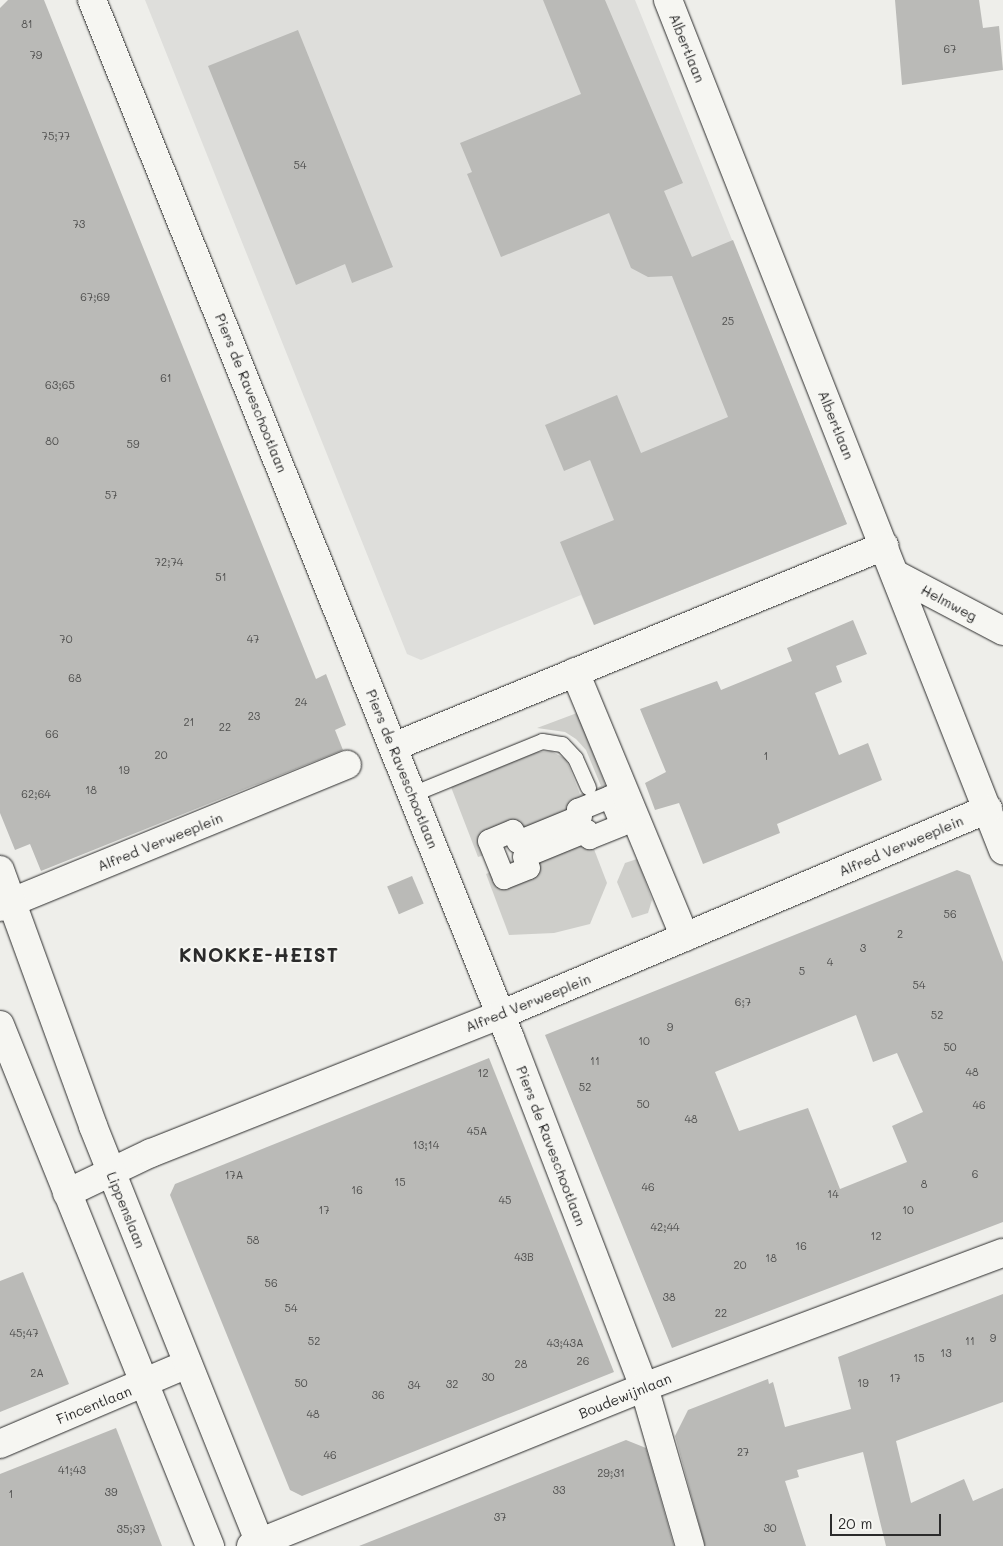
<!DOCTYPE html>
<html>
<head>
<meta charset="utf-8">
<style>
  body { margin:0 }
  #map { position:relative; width:1003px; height:1546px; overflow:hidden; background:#eeeeea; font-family:Mali,sans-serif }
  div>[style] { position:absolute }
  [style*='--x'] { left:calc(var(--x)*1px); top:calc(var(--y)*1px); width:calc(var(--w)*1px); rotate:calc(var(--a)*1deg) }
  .built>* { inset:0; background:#dededb }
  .green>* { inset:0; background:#cececa }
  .building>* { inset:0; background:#babab7; transform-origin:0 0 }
  .roads { filter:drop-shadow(0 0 1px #2b2b2b) drop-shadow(0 0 1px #2b2b2b) }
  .service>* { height:15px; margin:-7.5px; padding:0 7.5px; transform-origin:7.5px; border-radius:7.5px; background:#f6f6f2 }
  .pedestrian>* { height:22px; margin:-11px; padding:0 11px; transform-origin:11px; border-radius:11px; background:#f6f6f2 }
  .minor>* { height:28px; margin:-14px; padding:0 14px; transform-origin:14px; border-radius:14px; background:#f6f6f2 }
  .secondary>* { height:28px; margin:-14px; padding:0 14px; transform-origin:14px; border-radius:14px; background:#f6f6f2 }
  span { translate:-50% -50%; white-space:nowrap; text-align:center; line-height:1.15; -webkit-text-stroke:4px #f6f6f2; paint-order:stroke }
  .number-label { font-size:11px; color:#4f4f4e }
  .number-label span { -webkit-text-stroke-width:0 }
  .street-label { font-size:14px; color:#2b2b2b }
  .district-label { font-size:19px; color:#2b2b2b; font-weight:700; letter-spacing:1px }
  .scale { position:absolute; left:830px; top:1514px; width:111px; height:22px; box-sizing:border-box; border:2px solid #2b2b2b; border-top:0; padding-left:6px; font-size:15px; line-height:18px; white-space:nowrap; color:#2b2b2b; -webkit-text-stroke:4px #f6f6f2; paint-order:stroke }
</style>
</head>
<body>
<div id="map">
  <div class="built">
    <i style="clip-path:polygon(145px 0,635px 0,847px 524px,594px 625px,581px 595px,421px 660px,407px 654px)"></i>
  </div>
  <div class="green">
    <i style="clip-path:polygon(577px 713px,610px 797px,581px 816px,513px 831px,493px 852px,478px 857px,451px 787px,537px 752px,551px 751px,566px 759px,580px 794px,601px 786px,586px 750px,576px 739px,565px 732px,537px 728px)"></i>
    <i style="clip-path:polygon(587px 831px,607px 883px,590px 924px,554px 933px,509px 935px,486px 874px)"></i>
    <i style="clip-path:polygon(637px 859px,652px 900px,648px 913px,632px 918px,617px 882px,625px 863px)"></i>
  </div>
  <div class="building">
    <i style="clip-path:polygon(8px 0,44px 0,316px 679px,326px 674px,346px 725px,335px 730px,343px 750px,41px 871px,30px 844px,15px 850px,0 813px,0 8px)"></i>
    <i style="clip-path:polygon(543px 0,605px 0,683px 183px,664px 191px,692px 257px,733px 240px,847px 524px,594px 625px,560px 542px,614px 520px,590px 460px,564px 471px,545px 425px,617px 395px,641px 453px,728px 417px,672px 276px,648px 277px,631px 268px,609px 213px,501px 257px,467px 174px,472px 172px,460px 143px,581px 94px)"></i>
    <i style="clip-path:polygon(895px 0,979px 0,983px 28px,999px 26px,1003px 70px,902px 85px)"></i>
    <i style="clip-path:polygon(298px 30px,393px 267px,352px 283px,345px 264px,296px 285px,208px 66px)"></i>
    <i style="clip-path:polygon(853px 620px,867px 654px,836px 666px,842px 682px,815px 693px,839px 755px,868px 743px,882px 780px,777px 824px,780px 833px,703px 864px,679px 803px,655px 810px,645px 783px,666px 772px,640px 709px,717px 681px,721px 690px,792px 661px,787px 648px)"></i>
    <i style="clip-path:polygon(evenodd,957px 870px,970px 875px,1003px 962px,1003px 1222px,672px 1348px,545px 1035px,957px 870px,856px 1015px,873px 1062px,897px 1053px,923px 1112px,892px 1126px,907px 1162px,840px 1189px,808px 1108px,739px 1131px,715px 1072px,856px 1015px)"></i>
    <i style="left:412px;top:876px;width:30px;height:27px;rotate:67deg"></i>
    <i style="clip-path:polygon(489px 1058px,614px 1372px,302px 1496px,290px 1490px,170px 1195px,175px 1184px)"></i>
    <i style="clip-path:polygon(23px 1272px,69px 1384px,0 1412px,0 1281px)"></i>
    <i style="clip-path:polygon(1003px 1294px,1003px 1402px,896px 1441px,911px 1503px,964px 1479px,973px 1501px,1003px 1488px,1003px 1546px,886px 1546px,863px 1452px,797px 1470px,799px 1477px,785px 1481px,806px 1546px,705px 1546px,675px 1436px,688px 1410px,768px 1379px,769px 1384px,773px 1382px,785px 1427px,851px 1409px,838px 1357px)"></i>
    <i style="clip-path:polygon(116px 1428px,162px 1546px,0 1546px,0 1474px)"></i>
    <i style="clip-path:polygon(626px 1440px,646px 1448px,674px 1546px,359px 1546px)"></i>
  </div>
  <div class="roads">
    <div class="service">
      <i style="--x:412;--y:794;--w:140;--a:-22.2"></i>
      <i style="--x:542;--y:741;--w:20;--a:9"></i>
      <i style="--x:562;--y:744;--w:19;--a:47"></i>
      <i style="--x:575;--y:758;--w:32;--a:66"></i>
    </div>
    <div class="pedestrian">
      <i style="--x:610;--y:797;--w:30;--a:67"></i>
      <i style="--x:622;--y:825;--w:35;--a:158"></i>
      <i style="--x:590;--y:838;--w:8;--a:-113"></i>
      <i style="--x:587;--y:831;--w:68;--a:157.6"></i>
      <i style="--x:524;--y:857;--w:12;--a:66"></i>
      <i style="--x:529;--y:868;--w:27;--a:158"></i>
      <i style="--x:504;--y:878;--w:40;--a:-112"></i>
      <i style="--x:489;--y:841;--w:26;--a:-23"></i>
      <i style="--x:513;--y:831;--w:12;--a:66"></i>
      <i style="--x:518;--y:842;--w:68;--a:-22.4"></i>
      <i style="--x:581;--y:816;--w:7;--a:-117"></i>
      <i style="--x:578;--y:810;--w:35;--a:-22"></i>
    </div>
    <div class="minor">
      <i style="--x:92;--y:0;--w:1119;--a:68.07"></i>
      <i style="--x:510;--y:1038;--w:374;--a:69"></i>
      <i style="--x:644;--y:1387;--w:166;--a:73.9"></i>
      <i style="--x:668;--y:0;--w:914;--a:68.49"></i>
      <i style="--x:895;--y:574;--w:122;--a:27.8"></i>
      <i style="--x:575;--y:672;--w:287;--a:67.5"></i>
      <i style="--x:393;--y:747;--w:531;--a:-22.26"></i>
      <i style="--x:0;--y:907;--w:375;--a:-22.3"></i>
      <i style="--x:67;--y:1193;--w:93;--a:-25.5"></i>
      <i style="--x:151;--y:1153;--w:375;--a:-21.6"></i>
      <i style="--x:500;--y:1015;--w:530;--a:-22.89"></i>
      <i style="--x:0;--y:1444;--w:204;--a:-23.1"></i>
      <i style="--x:251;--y:1546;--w:424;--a:-22"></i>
      <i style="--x:644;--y:1387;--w:383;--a:-20.5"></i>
    </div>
    <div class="secondary">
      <i style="--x:0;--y:870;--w:272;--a:70"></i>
      <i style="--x:93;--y:1126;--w:452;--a:68.2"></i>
      <i style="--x:0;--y:1025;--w:562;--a:68.05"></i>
    </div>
  </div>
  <div class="number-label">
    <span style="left:27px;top:24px">81</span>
    <span style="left:950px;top:49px">67</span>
    <span style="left:36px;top:55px">79</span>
    <span style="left:56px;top:136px">75;77</span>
    <span style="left:300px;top:165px">54</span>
    <span style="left:79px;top:224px">73</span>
    <span style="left:95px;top:297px">67;69</span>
    <span style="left:728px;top:321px">25</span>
    <span style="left:166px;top:378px">61</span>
    <span style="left:60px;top:385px">63;65</span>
    <span style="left:52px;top:441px">80</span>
    <span style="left:133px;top:444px">59</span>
    <span style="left:111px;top:495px">57</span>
    <span style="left:169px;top:562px">72;74</span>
    <span style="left:221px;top:577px">51</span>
    <span style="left:66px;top:639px">70</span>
    <span style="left:253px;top:639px">47</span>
    <span style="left:75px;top:678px">68</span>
    <span style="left:301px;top:702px">24</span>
    <span style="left:254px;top:716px">23</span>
    <span style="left:189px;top:722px">21</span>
    <span style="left:225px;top:727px">22</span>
    <span style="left:52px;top:734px">66</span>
    <span style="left:161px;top:755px">20</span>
    <span style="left:766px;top:756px">1</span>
    <span style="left:124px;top:770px">19</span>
    <span style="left:91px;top:790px">18</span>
    <span style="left:36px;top:794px">62;64</span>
    <span style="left:950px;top:914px">56</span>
    <span style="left:900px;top:934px">2</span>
    <span style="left:863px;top:948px">3</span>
    <span style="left:830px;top:962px">4</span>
    <span style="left:802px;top:971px">5</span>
    <span style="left:919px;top:985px">54</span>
    <span style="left:743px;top:1002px">6;7</span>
    <span style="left:937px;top:1015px">52</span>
    <span style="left:670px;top:1027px">9</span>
    <span style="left:644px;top:1041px">10</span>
    <span style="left:950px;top:1047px">50</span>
    <span style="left:595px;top:1061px">11</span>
    <span style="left:972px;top:1072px">48</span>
    <span style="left:483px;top:1073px">12</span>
    <span style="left:585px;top:1087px">52</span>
    <span style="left:643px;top:1104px">50</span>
    <span style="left:979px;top:1105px">46</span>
    <span style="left:691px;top:1119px">48</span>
    <span style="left:477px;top:1131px">45A</span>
    <span style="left:426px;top:1145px">13;14</span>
    <span style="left:975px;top:1174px">6</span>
    <span style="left:234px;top:1175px">17A</span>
    <span style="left:400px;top:1182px">15</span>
    <span style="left:924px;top:1184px">8</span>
    <span style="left:648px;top:1187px">46</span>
    <span style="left:357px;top:1190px">16</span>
    <span style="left:833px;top:1194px">14</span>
    <span style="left:505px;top:1200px">45</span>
    <span style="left:324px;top:1210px">17</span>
    <span style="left:908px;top:1210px">10</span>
    <span style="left:665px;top:1227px">42;44</span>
    <span style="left:876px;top:1236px">12</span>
    <span style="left:253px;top:1240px">58</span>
    <span style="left:801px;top:1246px">16</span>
    <span style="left:524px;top:1257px">43B</span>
    <span style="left:771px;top:1258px">18</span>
    <span style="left:740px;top:1265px">20</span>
    <span style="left:271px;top:1283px">56</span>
    <span style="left:669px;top:1297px">38</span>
    <span style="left:291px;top:1308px">54</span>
    <span style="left:721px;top:1313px">22</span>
    <span style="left:24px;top:1333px">45;47</span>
    <span style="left:993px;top:1338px">9</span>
    <span style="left:314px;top:1341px">52</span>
    <span style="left:970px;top:1341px">11</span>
    <span style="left:565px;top:1343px">43;43A</span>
    <span style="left:946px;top:1353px">13</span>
    <span style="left:919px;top:1358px">15</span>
    <span style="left:583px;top:1361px">26</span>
    <span style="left:521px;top:1364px">28</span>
    <span style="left:37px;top:1373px">2A</span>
    <span style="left:488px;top:1377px">30</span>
    <span style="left:895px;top:1378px">17</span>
    <span style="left:301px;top:1383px">50</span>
    <span style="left:863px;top:1383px">19</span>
    <span style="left:452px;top:1384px">32</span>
    <span style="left:414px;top:1385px">34</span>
    <span style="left:378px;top:1395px">36</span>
    <span style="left:313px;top:1414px">48</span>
    <span style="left:743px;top:1452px">27</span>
    <span style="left:330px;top:1455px">46</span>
    <span style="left:72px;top:1470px">41;43</span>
    <span style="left:611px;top:1473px">29;31</span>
    <span style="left:559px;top:1490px">33</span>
    <span style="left:111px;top:1492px">39</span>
    <span style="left:11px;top:1494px">1</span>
    <span style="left:500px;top:1517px">37</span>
    <span style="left:770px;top:1528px">30</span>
    <span style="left:131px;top:1529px">35;37</span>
  </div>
  <div class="street-label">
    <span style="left:687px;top:48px;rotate:68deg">Albertlaan</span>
    <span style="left:251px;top:393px;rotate:68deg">Piers de Raveschootlaan</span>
    <span style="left:836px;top:425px;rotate:68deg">Albertlaan</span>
    <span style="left:949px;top:603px;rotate:28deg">Helmweg</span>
    <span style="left:402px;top:769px;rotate:68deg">Piers de Raveschootlaan</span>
    <span style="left:160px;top:842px;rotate:-22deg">Alfred Verweeplein</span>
    <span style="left:901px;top:846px;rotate:-23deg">Alfred Verweeplein</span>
    <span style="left:528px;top:1003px;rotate:-22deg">Alfred Verweeplein</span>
    <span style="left:551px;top:1146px;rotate:69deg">Piers de Raveschootlaan</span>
    <span style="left:126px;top:1210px;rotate:68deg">Lippenslaan</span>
    <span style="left:625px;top:1396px;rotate:-22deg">Boudewijnlaan</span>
    <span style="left:94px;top:1405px;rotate:-22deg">Fincentlaan</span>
  </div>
  <div class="district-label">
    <span style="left:259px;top:955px">KNOKKE-HEIST</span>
  </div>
  <div class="scale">20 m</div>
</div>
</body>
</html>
